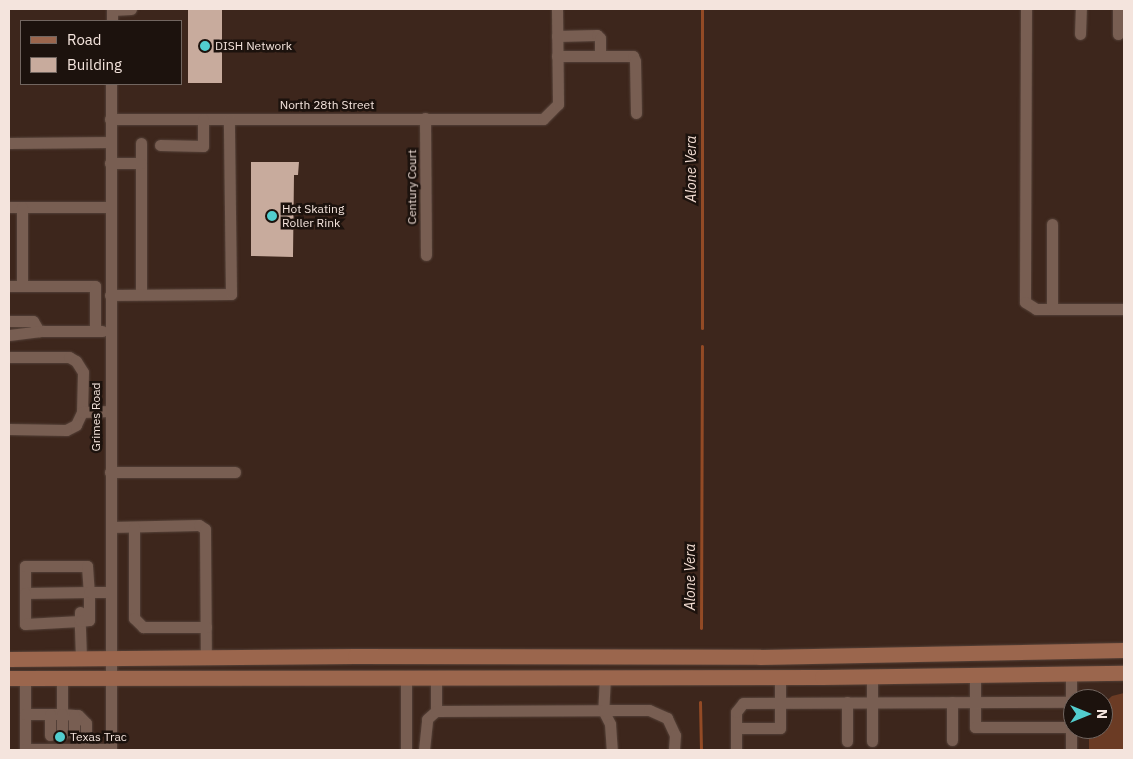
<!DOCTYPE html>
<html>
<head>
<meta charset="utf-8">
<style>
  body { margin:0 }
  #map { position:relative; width:1133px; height:759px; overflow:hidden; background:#3d261c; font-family:"IBM Plex Sans",sans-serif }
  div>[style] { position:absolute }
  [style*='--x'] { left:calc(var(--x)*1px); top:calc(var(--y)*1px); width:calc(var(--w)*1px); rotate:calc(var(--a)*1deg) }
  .green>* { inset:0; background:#6b3b24 }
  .stream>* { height:3px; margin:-1.5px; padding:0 1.5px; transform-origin:1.5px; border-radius:1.5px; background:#934a25 }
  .building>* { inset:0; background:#c8ab9d; transform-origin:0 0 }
  .roads { filter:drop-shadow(0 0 1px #554239) drop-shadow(0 0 1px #554239) }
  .minor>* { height:11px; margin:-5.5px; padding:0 5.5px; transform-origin:5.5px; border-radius:5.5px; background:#785e52 }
  .major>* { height:15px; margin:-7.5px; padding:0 7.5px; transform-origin:7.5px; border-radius:7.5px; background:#9b664d }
  .dots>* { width:14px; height:14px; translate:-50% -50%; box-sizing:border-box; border:2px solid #1c120d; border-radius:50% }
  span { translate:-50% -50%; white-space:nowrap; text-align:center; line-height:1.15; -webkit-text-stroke:5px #1c120d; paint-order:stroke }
  .poi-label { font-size:12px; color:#f4e4dd }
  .left { translate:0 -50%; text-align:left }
  .street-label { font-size:12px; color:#f4e4dd }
  .water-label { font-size:14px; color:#f2dcd2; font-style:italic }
  .frame { position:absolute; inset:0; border:10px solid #f4e4dd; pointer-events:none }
  .legend { position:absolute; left:20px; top:20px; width:162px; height:65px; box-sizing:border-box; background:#1c120d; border:1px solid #726660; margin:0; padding:6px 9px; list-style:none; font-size:15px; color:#f4e4dd }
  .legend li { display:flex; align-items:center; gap:10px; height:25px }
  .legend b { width:25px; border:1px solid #726660 }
  .north { position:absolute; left:1063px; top:689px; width:50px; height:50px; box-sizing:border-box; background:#1c120d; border:1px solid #726660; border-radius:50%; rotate:90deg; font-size:14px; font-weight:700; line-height:20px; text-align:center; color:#f4e4dd }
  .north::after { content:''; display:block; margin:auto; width:18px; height:22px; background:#52cdce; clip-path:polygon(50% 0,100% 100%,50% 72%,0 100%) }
</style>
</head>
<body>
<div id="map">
  <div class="green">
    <i style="clip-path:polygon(1124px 693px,1124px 750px,1089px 750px,1089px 729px,1103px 729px,1103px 704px,1112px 696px)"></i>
  </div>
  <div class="stream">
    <i style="--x:702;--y:9;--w:319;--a:90"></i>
    <i style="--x:701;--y:628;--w:282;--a:-89.8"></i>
    <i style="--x:700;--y:702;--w:48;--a:88.8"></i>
  </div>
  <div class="building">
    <i style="left:188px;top:9px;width:34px;height:74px"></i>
    <i style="clip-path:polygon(251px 162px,299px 162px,298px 175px,294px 175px,293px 257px,251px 256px)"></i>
  </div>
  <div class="roads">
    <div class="minor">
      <i style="--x:1026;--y:9;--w:293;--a:90.2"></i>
      <i style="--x:1025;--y:302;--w:13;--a:32"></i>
      <i style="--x:1036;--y:309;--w:88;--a:0"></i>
      <i style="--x:112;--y:10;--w:19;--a:-3"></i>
      <i style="--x:112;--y:21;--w:12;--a:-90"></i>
      <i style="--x:1080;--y:34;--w:25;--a:-88"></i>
      <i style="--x:1118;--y:34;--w:25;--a:-90"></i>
      <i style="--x:557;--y:36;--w:40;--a:-1.4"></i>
      <i style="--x:597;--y:35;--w:4;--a:45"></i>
      <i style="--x:600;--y:38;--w:18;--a:90"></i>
      <i style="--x:557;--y:56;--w:76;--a:0"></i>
      <i style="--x:633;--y:56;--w:5;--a:68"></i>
      <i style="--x:635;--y:61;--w:52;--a:88.9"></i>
      <i style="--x:425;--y:118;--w:137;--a:89.6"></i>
      <i style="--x:110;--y:119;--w:433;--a:0"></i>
      <i style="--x:543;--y:119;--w:21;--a:-45"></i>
      <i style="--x:558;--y:104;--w:95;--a:-90.6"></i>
      <i style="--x:9;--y:143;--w:101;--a:-0.6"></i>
      <i style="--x:141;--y:143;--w:151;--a:90"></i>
      <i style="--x:160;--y:145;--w:43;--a:1.3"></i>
      <i style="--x:203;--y:146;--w:27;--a:-90"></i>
      <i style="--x:110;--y:163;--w:31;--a:0"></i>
      <i style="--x:9;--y:207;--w:101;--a:0"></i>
      <i style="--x:22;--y:207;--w:79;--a:90"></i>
      <i style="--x:1052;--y:224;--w:84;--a:90"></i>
      <i style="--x:9;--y:286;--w:86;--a:0"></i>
      <i style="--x:95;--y:286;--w:45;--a:90"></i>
      <i style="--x:110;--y:295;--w:121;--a:-0.5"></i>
      <i style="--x:231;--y:294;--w:175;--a:-90.7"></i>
      <i style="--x:9;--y:321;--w:24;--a:0"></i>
      <i style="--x:33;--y:321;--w:12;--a:59"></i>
      <i style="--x:9;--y:335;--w:34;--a:-7"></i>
      <i style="--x:43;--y:331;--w:59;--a:0"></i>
      <i style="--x:9;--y:357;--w:60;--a:0"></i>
      <i style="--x:69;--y:357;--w:8;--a:30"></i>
      <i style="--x:76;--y:361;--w:13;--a:58"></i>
      <i style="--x:83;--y:372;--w:40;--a:91.4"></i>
      <i style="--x:82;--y:412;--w:14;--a:115"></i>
      <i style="--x:76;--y:425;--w:11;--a:153"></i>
      <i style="--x:66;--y:430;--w:57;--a:-179"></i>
      <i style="--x:82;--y:412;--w:28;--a:-2"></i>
      <i style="--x:110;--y:472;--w:125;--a:0"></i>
      <i style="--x:111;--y:527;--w:88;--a:-1.3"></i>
      <i style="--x:199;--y:525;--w:7;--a:34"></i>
      <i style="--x:205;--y:529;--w:128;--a:89.6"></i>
      <i style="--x:134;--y:527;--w:91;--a:90"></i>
      <i style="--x:134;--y:618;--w:13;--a:45"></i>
      <i style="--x:143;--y:627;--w:63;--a:0"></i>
      <i style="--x:25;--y:593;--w:27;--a:-90"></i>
      <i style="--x:25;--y:566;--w:62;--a:0"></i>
      <i style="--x:87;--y:566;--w:26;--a:86"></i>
      <i style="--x:89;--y:592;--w:64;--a:179.1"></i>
      <i style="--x:25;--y:593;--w:31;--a:90"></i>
      <i style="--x:25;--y:624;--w:55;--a:-3.1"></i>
      <i style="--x:80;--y:621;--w:9;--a:-90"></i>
      <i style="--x:81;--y:658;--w:37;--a:-92"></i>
      <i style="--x:80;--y:621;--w:9;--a:-6"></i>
      <i style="--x:89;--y:620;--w:28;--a:-90"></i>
      <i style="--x:89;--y:592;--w:22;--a:0"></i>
      <i style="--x:1071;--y:675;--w:75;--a:90"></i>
      <i style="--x:872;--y:676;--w:65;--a:90"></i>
      <i style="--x:975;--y:676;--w:51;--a:90"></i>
      <i style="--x:975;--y:727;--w:96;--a:0"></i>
      <i style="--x:605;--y:677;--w:33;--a:93"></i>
      <i style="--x:603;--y:710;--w:16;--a:63"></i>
      <i style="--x:610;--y:724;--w:26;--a:86"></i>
      <i style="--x:25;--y:678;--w:71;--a:90"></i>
      <i style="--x:25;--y:749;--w:86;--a:0"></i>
      <i style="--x:62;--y:678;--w:36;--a:90"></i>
      <i style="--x:62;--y:714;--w:16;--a:4"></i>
      <i style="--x:78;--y:715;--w:11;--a:45"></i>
      <i style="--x:86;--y:723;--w:26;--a:90"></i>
      <i style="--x:847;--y:702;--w:39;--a:90"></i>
      <i style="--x:952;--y:702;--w:38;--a:90"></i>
      <i style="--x:436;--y:711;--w:34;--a:-90"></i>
      <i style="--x:25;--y:714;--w:37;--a:0"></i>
      <i style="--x:62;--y:714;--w:21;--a:90"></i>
      <i style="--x:50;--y:714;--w:21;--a:90"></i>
      <i style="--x:736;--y:728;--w:44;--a:0"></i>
      <i style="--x:780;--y:728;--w:51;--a:-90"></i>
      <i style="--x:74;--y:734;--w:19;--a:-90"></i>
      <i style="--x:111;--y:750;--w:666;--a:-90"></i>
      <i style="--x:406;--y:750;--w:73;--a:-90"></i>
      <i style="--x:424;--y:750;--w:31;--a:-84"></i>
      <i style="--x:427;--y:719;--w:12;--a:-42"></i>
      <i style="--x:436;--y:711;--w:167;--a:-0.3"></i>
      <i style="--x:603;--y:710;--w:46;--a:0"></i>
      <i style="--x:649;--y:710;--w:20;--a:24"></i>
      <i style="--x:667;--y:718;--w:19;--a:65"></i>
      <i style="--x:675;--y:735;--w:15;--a:94"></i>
      <i style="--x:736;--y:750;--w:38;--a:-90"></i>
      <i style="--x:736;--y:712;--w:11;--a:-52"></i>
      <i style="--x:743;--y:703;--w:328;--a:-0.2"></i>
    </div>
    <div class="major">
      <i style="--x:9;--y:659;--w:346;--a:-0.5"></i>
      <i style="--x:355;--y:656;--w:405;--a:0.1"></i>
      <i style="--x:760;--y:657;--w:364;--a:-1.1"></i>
      <i style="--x:9;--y:678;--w:813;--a:-0.07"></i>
      <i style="--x:822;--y:677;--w:302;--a:-0.8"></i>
    </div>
  </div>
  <div class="dots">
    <i style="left:205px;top:46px;background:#52cdce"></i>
    <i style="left:272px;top:216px;background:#52cdce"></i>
    <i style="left:60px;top:737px;background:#52cdce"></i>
  </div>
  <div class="poi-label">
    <span class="left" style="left:215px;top:46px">DISH Network</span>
    <span class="left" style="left:282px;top:216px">Hot Skating<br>Roller Rink</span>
    <span class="left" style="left:70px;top:737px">Texas Trac</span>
  </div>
  <div class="street-label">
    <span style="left:327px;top:105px">North 28th Street</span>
    <span style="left:412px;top:187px;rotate:-90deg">Century Court</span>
    <span style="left:96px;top:417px;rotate:-90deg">Grimes Road</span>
  </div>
  <div class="water-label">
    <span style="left:691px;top:169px;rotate:-90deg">Alone Vera</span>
    <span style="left:690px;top:577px;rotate:-90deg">Alone Vera</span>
  </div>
  <div class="frame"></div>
  <ul class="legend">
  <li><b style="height:6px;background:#9b664d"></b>Road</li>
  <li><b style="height:14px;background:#c8ab9d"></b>Building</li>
  </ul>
  <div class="north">N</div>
</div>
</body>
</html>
